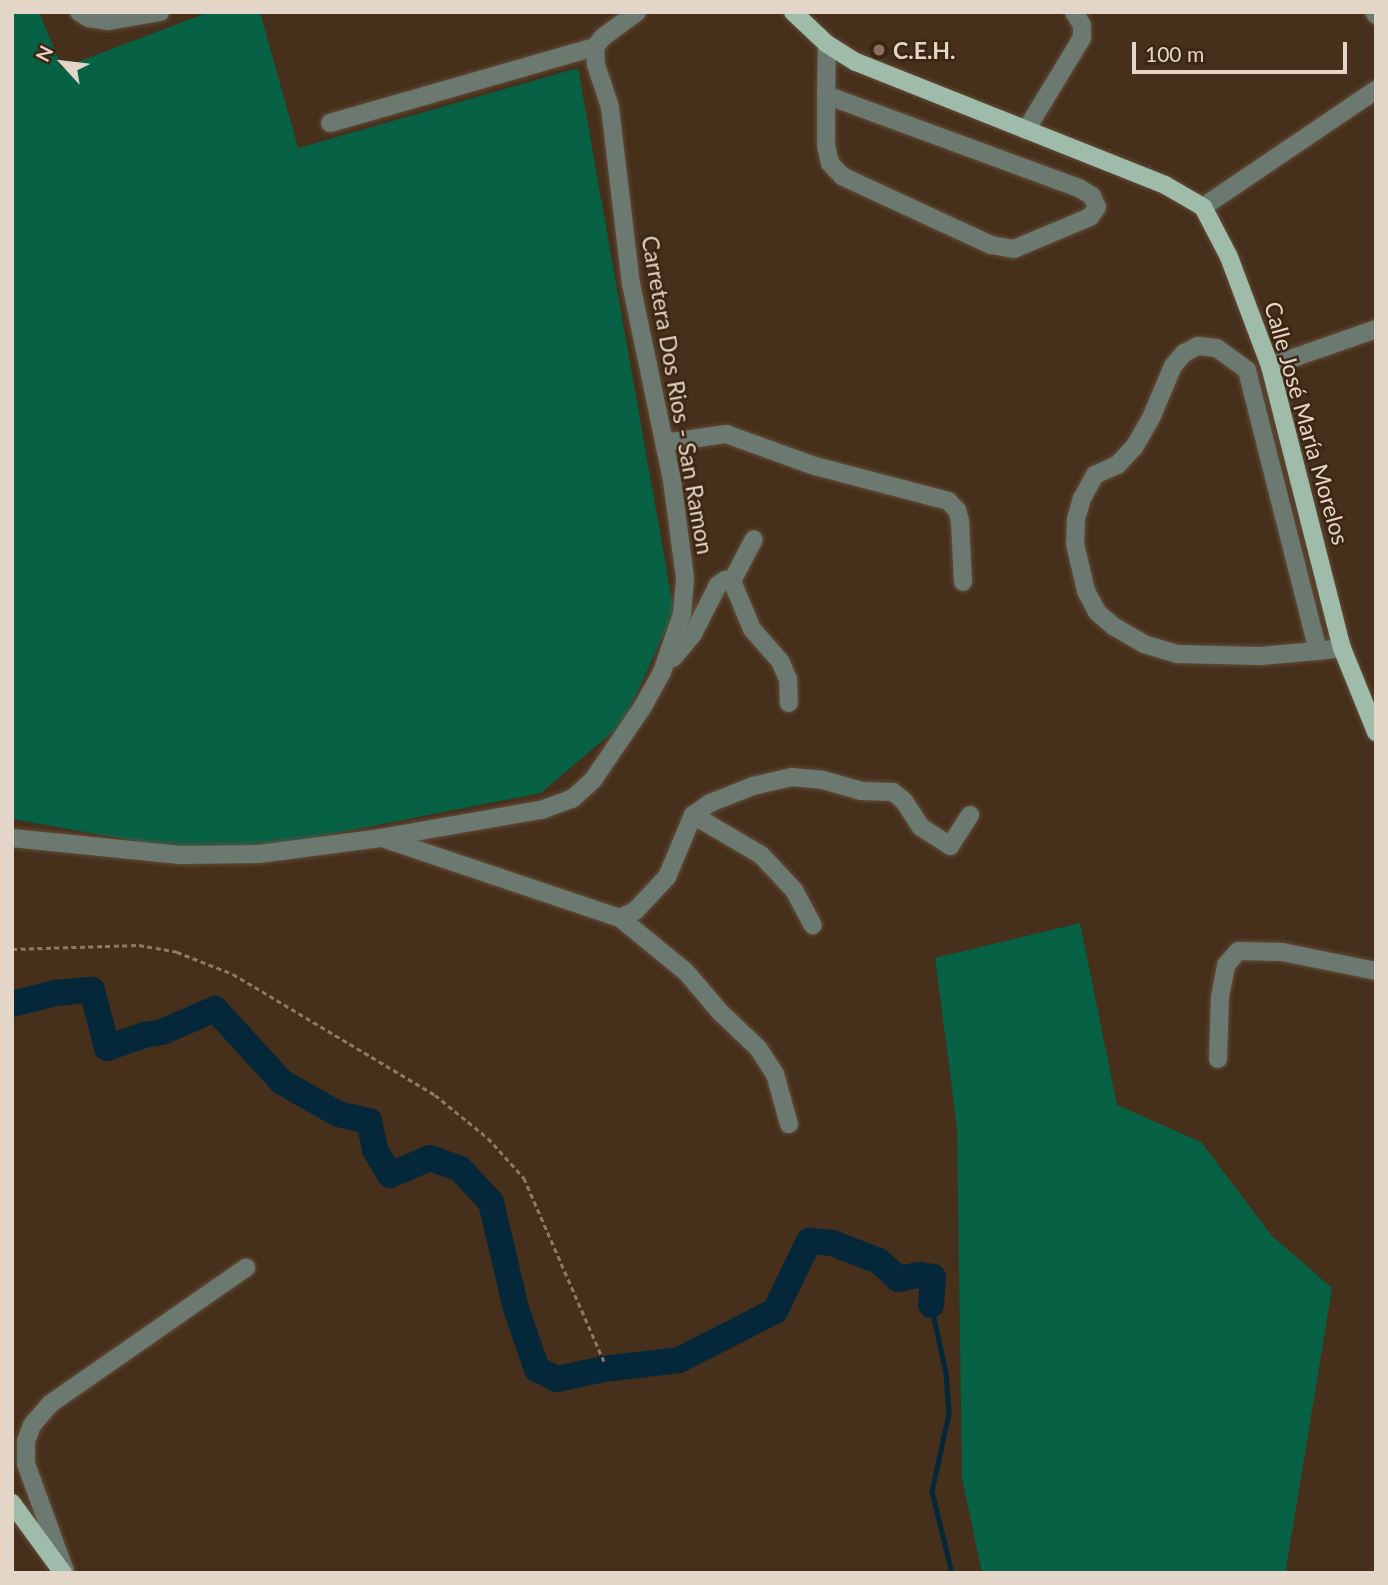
<!DOCTYPE html>
<html>
<head>
<meta charset="utf-8">
<style>
  body { margin:0 }
  #map { position:relative; width:1388px; height:1585px; overflow:hidden; background:#462f1b; font-family:Lato,sans-serif }
  div>[style] { position:absolute }
  [style*='--x'] { left:calc(var(--x)*1px); top:calc(var(--y)*1px); width:calc(var(--w)*1px); rotate:calc(var(--a)*1deg) }
  .green>* { inset:0; background:#066145 }
  .stream>* { height:4.5px; margin:-2.25px; padding:0 2.25px; transform-origin:2.25px; border-radius:2.25px; background:#04283a }
  .river>* { height:26px; margin:-13px; padding:0 13px; transform-origin:13px; border-radius:13px; background:#04283a }
  .path>* { height:2.5px; margin-top:-1.25px; transform-origin:0; background:repeating-linear-gradient(90deg,#8c7968 0 5px,transparent 0 8.5px) }
  .roads { filter:drop-shadow(0 0 2px #624d3a) drop-shadow(0 0 2px #624d3a) }
  .minor>* { height:18px; margin:-9px; padding:0 9px; transform-origin:9px; border-radius:9px; background:#6b7970 }
  .major>* { height:18px; margin:-9px; padding:0 9px; transform-origin:9px; border-radius:9px; background:#9fbbaa }
  .dots>* { width:19px; height:19px; translate:-50% -50%; box-sizing:border-box; border:4px solid #3c2511; border-radius:50% }
  span { translate:-50% -50%; white-space:nowrap; text-align:center; line-height:1.15; -webkit-text-stroke:5px #3c2511; paint-order:stroke }
  .poi-label { font-size:23px; color:#e4d5c9; font-weight:700 }
  .left { translate:0 -50%; text-align:left }
  .street-label { font-size:23px; color:#e4d5c9 }
  .frame { position:absolute; inset:0; border:14px solid #e4d5c9; pointer-events:none }
  .north { position:absolute; left:28px; top:28px; width:70px; height:70px; -webkit-text-stroke:5px #3c2511; paint-order:stroke; rotate:297deg; font-size:19px; font-weight:700; line-height:28px; text-align:center; color:#e4d5c9 }
  .north::after { content:''; display:block; margin:auto; width:24px; height:32px; background:#e4d5c9; clip-path:polygon(50% 0,100% 100%,50% 72%,0 100%) }
  .scale { position:absolute; left:1132px; top:42px; width:215px; height:32px; box-sizing:border-box; border:4px solid #e4d5c9; border-top:0; padding-left:9px; font-size:21px; line-height:24px; white-space:nowrap; color:#e4d5c9; -webkit-text-stroke:5px #3c2511; paint-order:stroke }
</style>
</head>
<body>
<div id="map">
  <div class="green">
    <i style="clip-path:polygon(12px 12px,39px 12px,62px 68px,209px 12px,260px 12px,298px 148px,578px 68px,674px 612px,623px 723px,541px 793px,220px 856px,12px 819px)"></i>
    <i style="clip-path:polygon(1080px 923px,1117px 1105px,1201px 1142px,1272px 1236px,1332px 1288px,1286px 1569px,1292px 1573px,982px 1573px,962px 1478px,957px 1127px,935px 958px)"></i>
  </div>
  <div class="stream">
    <i style="--x:931;--y:1305;--w:69;--a:77.4"></i>
    <i style="--x:946;--y:1372;--w:42;--a:85.9"></i>
    <i style="--x:949;--y:1414;--w:79;--a:102.4"></i>
    <i style="--x:932;--y:1491;--w:84;--a:76.3"></i>
  </div>
  <div class="river">
    <i style="--x:12;--y:1004;--w:44;--a:-14.3"></i>
    <i style="--x:55;--y:993;--w:37;--a:-5"></i>
    <i style="--x:92;--y:990;--w:60;--a:75.5"></i>
    <i style="--x:107;--y:1048;--w:39;--a:-19"></i>
    <i style="--x:144;--y:1035;--w:18;--a:-9"></i>
    <i style="--x:162;--y:1032;--w:58;--a:-23.5"></i>
    <i style="--x:215;--y:1009;--w:99;--a:47.5"></i>
    <i style="--x:282;--y:1082;--w:64;--a:29.7"></i>
    <i style="--x:338;--y:1114;--w:32;--a:13"></i>
    <i style="--x:369;--y:1121;--w:30;--a:78"></i>
    <i style="--x:375;--y:1150;--w:29;--a:59"></i>
    <i style="--x:390;--y:1175;--w:43;--a:-23"></i>
    <i style="--x:430;--y:1158;--w:32;--a:20"></i>
    <i style="--x:460;--y:1169;--w:45;--a:46.8"></i>
    <i style="--x:491;--y:1202;--w:110;--a:76.8"></i>
    <i style="--x:516;--y:1309;--w:64;--a:70.7"></i>
    <i style="--x:537;--y:1369;--w:22;--a:27"></i>
    <i style="--x:557;--y:1379;--w:48;--a:-12"></i>
    <i style="--x:604;--y:1369;--w:76;--a:-6.8"></i>
    <i style="--x:679;--y:1360;--w:108;--a:-27"></i>
    <i style="--x:775;--y:1311;--w:78;--a:-64.1"></i>
    <i style="--x:809;--y:1241;--w:23;--a:5"></i>
    <i style="--x:832;--y:1243;--w:50;--a:21"></i>
    <i style="--x:879;--y:1261;--w:26;--a:43"></i>
    <i style="--x:898;--y:1279;--w:21;--a:-11"></i>
    <i style="--x:919;--y:1275;--w:14;--a:8"></i>
    <i style="--x:933;--y:1277;--w:28;--a:94"></i>
  </div>
  <div class="path">
    <i style="--x:12;--y:949;--w:127;--a:-1.8"></i>
    <i style="--x:139;--y:945;--w:39;--a:10"></i>
    <i style="--x:177;--y:952;--w:60;--a:21.4"></i>
    <i style="--x:233;--y:974;--w:235;--a:30.9"></i>
    <i style="--x:435;--y:1095;--w:68;--a:39.1"></i>
    <i style="--x:488;--y:1138;--w:54;--a:48"></i>
    <i style="--x:524;--y:1178;--w:200;--a:66.4"></i>
  </div>
  <div class="roads">
    <div class="minor">
      <i style="--x:79;--y:12;--w:12;--a:31"></i>
      <i style="--x:89;--y:18;--w:20;--a:9"></i>
      <i style="--x:109;--y:21;--w:52;--a:-10"></i>
      <i style="--x:1374;--y:12;--w:4;--a:56"></i>
      <i style="--x:826;--y:95;--w:270;--a:20.2"></i>
      <i style="--x:1079;--y:188;--w:15;--a:32"></i>
      <i style="--x:1092;--y:196;--w:12;--a:66"></i>
      <i style="--x:1097;--y:207;--w:12;--a:125"></i>
      <i style="--x:1090;--y:217;--w:82;--a:157.2"></i>
      <i style="--x:1014;--y:249;--w:23;--a:-170"></i>
      <i style="--x:991;--y:245;--w:164;--a:-155.2"></i>
      <i style="--x:842;--y:176;--w:18;--a:-133"></i>
      <i style="--x:830;--y:163;--w:17;--a:-103"></i>
      <i style="--x:826;--y:146;--w:51;--a:-90"></i>
      <i style="--x:826;--y:95;--w:51;--a:-88.9"></i>
      <i style="--x:330;--y:123;--w:276;--a:-16"></i>
      <i style="--x:1026;--y:130;--w:108;--a:-58.7"></i>
      <i style="--x:1082;--y:38;--w:13;--a:-90"></i>
      <i style="--x:1082;--y:25;--w:15;--a:-122"></i>
      <i style="--x:1203;--y:207;--w:209;--a:-34.1"></i>
      <i style="--x:1270;--y:366;--w:112;--a:-19.2"></i>
      <i style="--x:664;--y:443;--w:63;--a:-8.3"></i>
      <i style="--x:726;--y:434;--w:95;--a:19.8"></i>
      <i style="--x:815;--y:466;--w:138;--a:14.7"></i>
      <i style="--x:948;--y:501;--w:13;--a:45"></i>
      <i style="--x:957;--y:510;--w:11;--a:75"></i>
      <i style="--x:960;--y:521;--w:61;--a:87.2"></i>
      <i style="--x:732;--y:581;--w:52;--a:67.4"></i>
      <i style="--x:752;--y:629;--w:43;--a:48.8"></i>
      <i style="--x:780;--y:661;--w:20;--a:66"></i>
      <i style="--x:788;--y:679;--w:24;--a:88"></i>
      <i style="--x:732;--y:581;--w:47;--a:-62.4"></i>
      <i style="--x:1318;--y:651;--w:290;--a:-104.2"></i>
      <i style="--x:1247;--y:370;--w:37;--a:-144"></i>
      <i style="--x:1217;--y:348;--w:19;--a:-174"></i>
      <i style="--x:1198;--y:346;--w:16;--a:153"></i>
      <i style="--x:1184;--y:353;--w:17;--a:130"></i>
      <i style="--x:1173;--y:366;--w:56;--a:112.9"></i>
      <i style="--x:1151;--y:418;--w:34;--a:120"></i>
      <i style="--x:1134;--y:447;--w:25;--a:133"></i>
      <i style="--x:1117;--y:465;--w:24;--a:156"></i>
      <i style="--x:1095;--y:475;--w:26;--a:119"></i>
      <i style="--x:1082;--y:498;--w:22;--a:106"></i>
      <i style="--x:1076;--y:519;--w:25;--a:92"></i>
      <i style="--x:1075;--y:544;--w:48;--a:76.8"></i>
      <i style="--x:1086;--y:591;--w:24;--a:62"></i>
      <i style="--x:1097;--y:612;--w:21;--a:41"></i>
      <i style="--x:1113;--y:626;--w:36;--a:30"></i>
      <i style="--x:1144;--y:644;--w:34;--a:17"></i>
      <i style="--x:1177;--y:654;--w:83;--a:1.4"></i>
      <i style="--x:1260;--y:656;--w:58;--a:-4.9"></i>
      <i style="--x:1318;--y:651;--w:24;--a:-7"></i>
      <i style="--x:673;--y:658;--w:31;--a:-50"></i>
      <i style="--x:693;--y:634;--w:55;--a:-63"></i>
      <i style="--x:718;--y:585;--w:9;--a:-36"></i>
      <i style="--x:725;--y:580;--w:7;--a:8"></i>
      <i style="--x:693;--y:815;--w:79;--a:30.5"></i>
      <i style="--x:761;--y:855;--w:48;--a:46.7"></i>
      <i style="--x:794;--y:890;--w:40;--a:62"></i>
      <i style="--x:12;--y:838;--w:169;--a:5.8"></i>
      <i style="--x:180;--y:855;--w:79;--a:-0.7"></i>
      <i style="--x:259;--y:854;--w:122;--a:-7.5"></i>
      <i style="--x:380;--y:838;--w:163;--a:-9.9"></i>
      <i style="--x:541;--y:810;--w:33;--a:-20"></i>
      <i style="--x:572;--y:799;--w:28;--a:-42"></i>
      <i style="--x:593;--y:780;--w:87;--a:-55.8"></i>
      <i style="--x:642;--y:708;--w:41;--a:-60.9"></i>
      <i style="--x:662;--y:672;--w:61;--a:-71"></i>
      <i style="--x:682;--y:614;--w:36;--a:-85"></i>
      <i style="--x:685;--y:578;--w:99;--a:-97.6"></i>
      <i style="--x:672;--y:480;--w:200;--a:-101.8"></i>
      <i style="--x:631;--y:284;--w:178;--a:-96.8"></i>
      <i style="--x:610;--y:107;--w:44;--a:-108.4"></i>
      <i style="--x:596;--y:65;--w:18;--a:-93"></i>
      <i style="--x:595;--y:47;--w:13;--a:-51"></i>
      <i style="--x:603;--y:37;--w:42;--a:-36.3"></i>
      <i style="--x:382;--y:838;--w:251;--a:18.6"></i>
      <i style="--x:620;--y:918;--w:85;--a:39.3"></i>
      <i style="--x:686;--y:972;--w:54;--a:49.5"></i>
      <i style="--x:721;--y:1013;--w:51;--a:43.4"></i>
      <i style="--x:758;--y:1048;--w:31;--a:57"></i>
      <i style="--x:775;--y:1074;--w:52;--a:74.4"></i>
      <i style="--x:620;--y:918;--w:17;--a:-25"></i>
      <i style="--x:635;--y:911;--w:47;--a:-46.7"></i>
      <i style="--x:667;--y:877;--w:67;--a:-67.2"></i>
      <i style="--x:693;--y:815;--w:21;--a:-35"></i>
      <i style="--x:710;--y:803;--w:46;--a:-21.6"></i>
      <i style="--x:753;--y:786;--w:39;--a:-13"></i>
      <i style="--x:791;--y:777;--w:32;--a:5"></i>
      <i style="--x:823;--y:780;--w:40;--a:16"></i>
      <i style="--x:861;--y:791;--w:32;--a:2"></i>
      <i style="--x:893;--y:792;--w:14;--a:39"></i>
      <i style="--x:904;--y:801;--w:31;--a:57"></i>
      <i style="--x:921;--y:827;--w:35;--a:33"></i>
      <i style="--x:950;--y:846;--w:37;--a:-57"></i>
      <i style="--x:1218;--y:1059;--w:62;--a:-88.2"></i>
      <i style="--x:1220;--y:997;--w:33;--a:-79"></i>
      <i style="--x:1226;--y:965;--w:18;--a:-49"></i>
      <i style="--x:1238;--y:951;--w:44;--a:1.3"></i>
      <i style="--x:1282;--y:952;--w:96;--a:11.4"></i>
      <i style="--x:65;--y:1571;--w:114;--a:-110"></i>
      <i style="--x:26;--y:1464;--w:23;--a:-90"></i>
      <i style="--x:26;--y:1441;--w:17;--a:-69"></i>
      <i style="--x:32;--y:1425;--w:28;--a:-49"></i>
      <i style="--x:50;--y:1404;--w:239;--a:-34.8"></i>
    </div>
    <div class="major">
      <i style="--x:793;--y:12;--w:47;--a:43.3"></i>
      <i style="--x:827;--y:44;--w:34;--a:32"></i>
      <i style="--x:856;--y:62;--w:333;--a:21.7"></i>
      <i style="--x:1165;--y:185;--w:44;--a:30.1"></i>
      <i style="--x:1203;--y:207;--w:56;--a:62.5"></i>
      <i style="--x:1229;--y:257;--w:116;--a:69.4"></i>
      <i style="--x:1270;--y:366;--w:291;--a:75.7"></i>
      <i style="--x:1342;--y:648;--w:91;--a:68"></i>
      <i style="--x:12;--y:1503;--w:87;--a:53.9"></i>
    </div>
  </div>
  <div class="dots">
    <i style="left:879px;top:50px;background:#8d6e63"></i>
  </div>
  <div class="poi-label">
    <span class="left" style="left:893px;top:50px">C.E.H.</span>
  </div>
  <div class="street-label">
    <span style="left:678px;top:395px;rotate:80deg">Carretera Dos Rios - San Ramon</span>
    <span style="left:1307px;top:423px;rotate:74deg">Calle José María Morelos</span>
  </div>
  <div class="frame"></div>
  <div class="north">N</div>
  <div class="scale">100 m</div>
</div>
</body>
</html>
